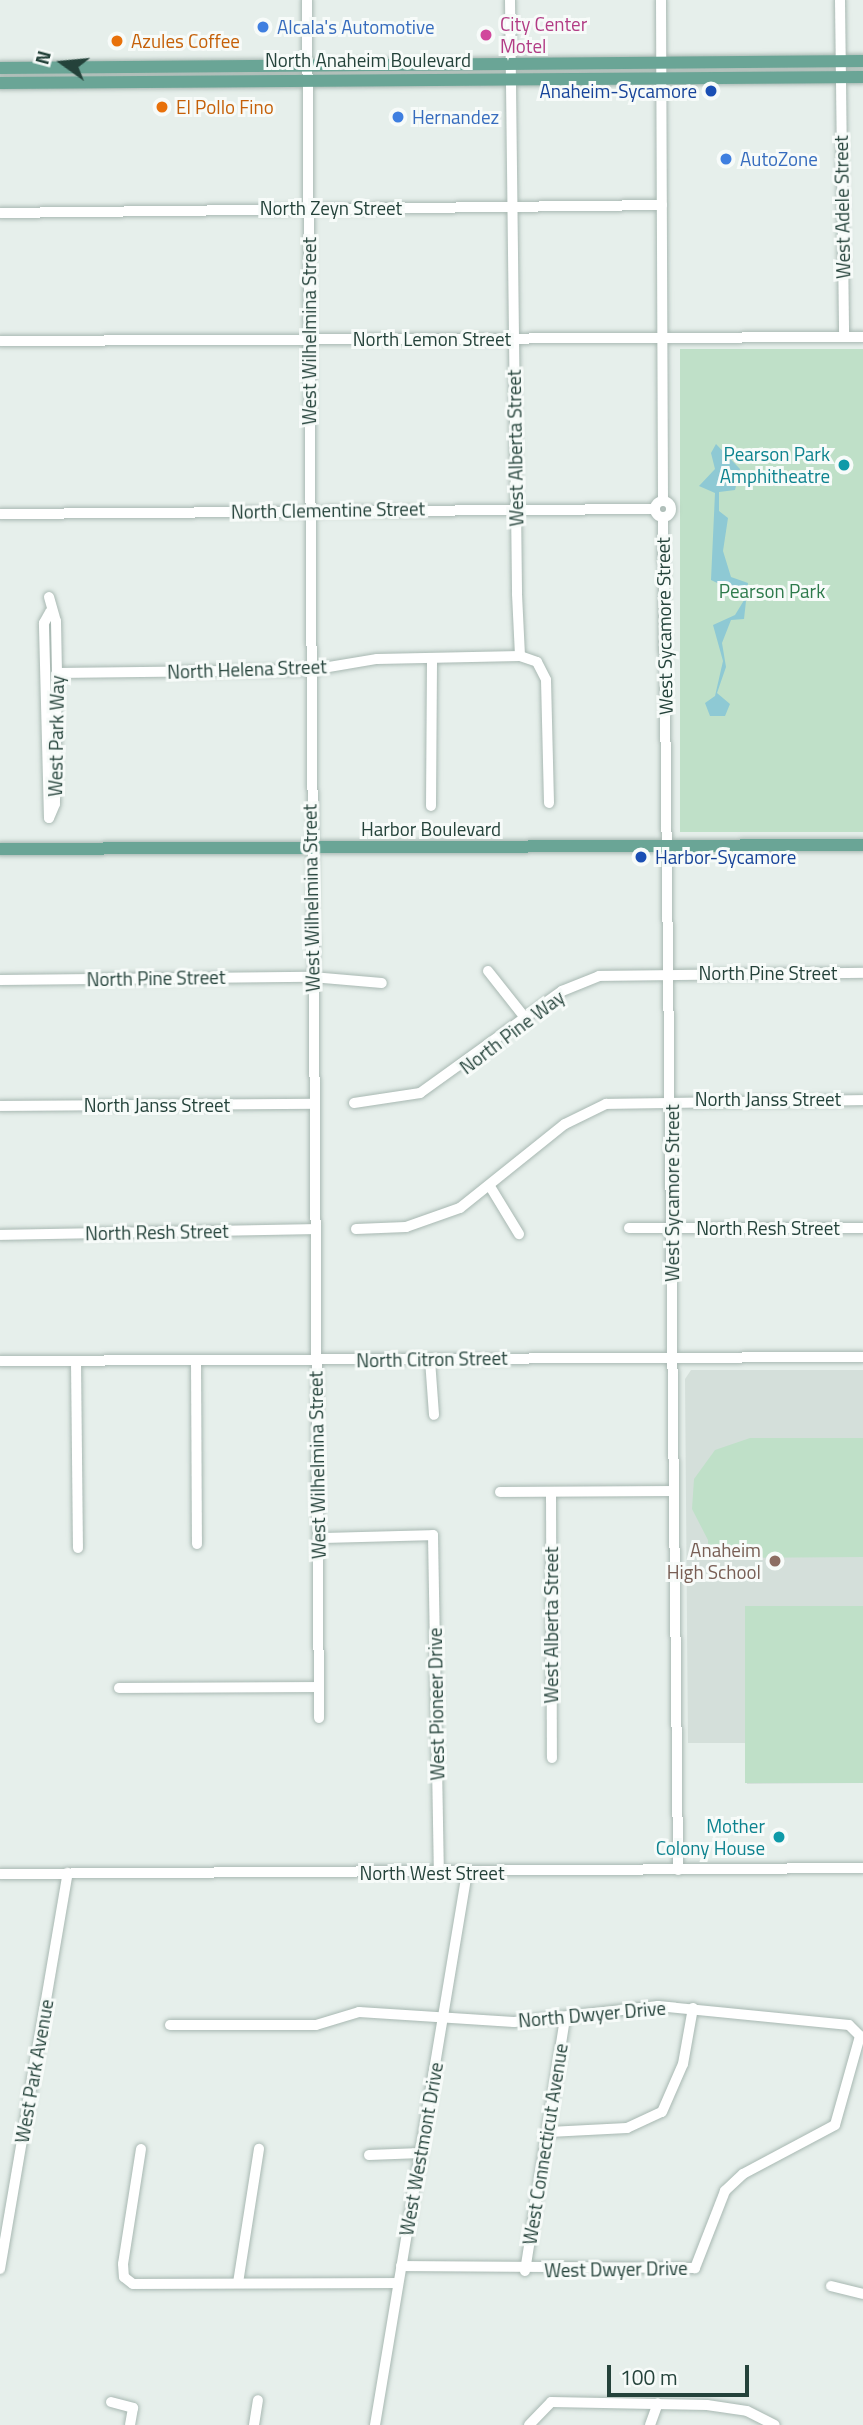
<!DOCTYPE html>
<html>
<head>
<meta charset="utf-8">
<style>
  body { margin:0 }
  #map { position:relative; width:863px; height:2425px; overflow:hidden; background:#e6efeb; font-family:"Titillium Web",sans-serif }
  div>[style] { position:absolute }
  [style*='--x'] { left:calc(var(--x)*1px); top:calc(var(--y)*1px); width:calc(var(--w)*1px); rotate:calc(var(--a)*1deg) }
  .built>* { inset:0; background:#d4dfda }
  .green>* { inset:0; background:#bfe0c8; transform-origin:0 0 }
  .water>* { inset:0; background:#8ec9d4 }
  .roads { filter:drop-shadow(0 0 2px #a8b8b2) drop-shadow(0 0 2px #a8b8b2) }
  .minor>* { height:10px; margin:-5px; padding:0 5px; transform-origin:5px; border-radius:5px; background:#fff }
  .minor>.ring { margin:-5px; padding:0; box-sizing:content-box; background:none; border:10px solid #fff; border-radius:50% }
  .major>* { height:12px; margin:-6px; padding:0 6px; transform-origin:6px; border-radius:6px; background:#6aa596 }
  .dots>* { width:19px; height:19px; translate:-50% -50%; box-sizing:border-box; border:4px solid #f7fbf9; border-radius:50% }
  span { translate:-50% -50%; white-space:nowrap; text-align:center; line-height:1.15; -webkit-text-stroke:6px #f7fbf9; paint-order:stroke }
  .hotel-label { font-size:19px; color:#b23c85 }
  .left { translate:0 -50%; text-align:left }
  .shop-label { font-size:19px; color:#366cbe }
  .food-label { font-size:19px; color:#c56008 }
  .street-label { font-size:19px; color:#24423a }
  .transit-label { font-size:19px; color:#164399 }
  .right { translate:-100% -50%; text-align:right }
  .culture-label { font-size:19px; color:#0d838f }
  .park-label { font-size:19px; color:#2d7a4b }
  .education-label { font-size:19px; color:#785e54 }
  .north { position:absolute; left:28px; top:28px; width:70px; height:70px; -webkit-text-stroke:5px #f7fbf9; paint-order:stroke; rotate:285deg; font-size:19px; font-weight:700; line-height:28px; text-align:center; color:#24423a }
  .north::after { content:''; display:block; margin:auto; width:24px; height:32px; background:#24423a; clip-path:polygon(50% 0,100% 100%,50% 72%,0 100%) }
  .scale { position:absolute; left:607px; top:2365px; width:142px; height:32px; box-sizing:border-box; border:4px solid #24423a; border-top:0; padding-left:9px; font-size:21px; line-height:24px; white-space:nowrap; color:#24423a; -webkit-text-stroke:5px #f7fbf9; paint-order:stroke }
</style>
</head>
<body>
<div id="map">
  <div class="built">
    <i style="clip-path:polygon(691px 1370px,863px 1370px,863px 1783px,747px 1784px,747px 1743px,688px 1743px,685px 1379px)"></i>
  </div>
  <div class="green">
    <i style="left:863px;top:349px;width:483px;height:183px;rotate:90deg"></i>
    <i style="clip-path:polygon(750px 1438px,863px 1438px,863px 1557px,708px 1558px,708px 1540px,692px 1509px,694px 1479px,715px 1450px)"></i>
    <i style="left:863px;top:1606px;width:177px;height:118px;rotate:90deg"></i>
  </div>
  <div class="water">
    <i style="clip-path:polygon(716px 444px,740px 469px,735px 490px,719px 492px,719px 511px,728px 518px,723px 551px,731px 577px,748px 583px,744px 619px,731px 620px,722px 643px,726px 667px,717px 693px,730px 704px,725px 716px,710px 716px,705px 703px,715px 696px,723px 661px,713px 625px,735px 615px,746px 597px,711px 580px,715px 493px,699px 486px,715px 469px,711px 453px)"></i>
  </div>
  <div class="roads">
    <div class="minor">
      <i style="--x:307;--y:0;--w:1718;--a:89.6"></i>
      <i style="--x:510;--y:0;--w:594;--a:89.32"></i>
      <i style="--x:517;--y:594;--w:62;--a:87.2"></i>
      <i style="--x:520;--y:656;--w:18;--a:19"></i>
      <i style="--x:537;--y:662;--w:20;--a:63"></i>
      <i style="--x:546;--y:680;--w:123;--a:88.6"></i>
      <i style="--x:661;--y:0;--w:500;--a:89.77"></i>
      <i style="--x:840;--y:0;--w:337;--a:89.3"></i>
      <i style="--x:0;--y:213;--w:662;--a:-0.69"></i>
      <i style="--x:0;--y:341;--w:863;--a:-0.27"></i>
      <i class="ring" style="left:655px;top:501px;width:6px;height:6px"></i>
      <i style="--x:0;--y:514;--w:655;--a:-0.44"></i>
      <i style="--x:663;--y:517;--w:1353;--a:89.36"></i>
      <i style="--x:49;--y:597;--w:25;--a:74"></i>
      <i style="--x:56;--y:621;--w:52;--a:88.9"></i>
      <i style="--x:57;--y:673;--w:131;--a:90.9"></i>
      <i style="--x:55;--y:804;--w:15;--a:113"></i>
      <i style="--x:49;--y:818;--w:195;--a:-91.5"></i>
      <i style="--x:44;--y:623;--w:13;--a:-61"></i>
      <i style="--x:57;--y:673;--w:254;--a:-0.7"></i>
      <i style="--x:311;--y:670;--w:67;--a:-9.5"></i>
      <i style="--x:377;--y:659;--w:143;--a:-1.2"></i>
      <i style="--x:431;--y:806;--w:147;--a:-89.6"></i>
      <i style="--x:488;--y:971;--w:61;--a:51.6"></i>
      <i style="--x:0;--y:980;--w:312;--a:-0.6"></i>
      <i style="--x:312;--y:977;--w:70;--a:4.9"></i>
      <i style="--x:354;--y:1103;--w:67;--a:-8.6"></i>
      <i style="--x:420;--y:1093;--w:175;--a:-35.7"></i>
      <i style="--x:562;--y:991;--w:40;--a:-22"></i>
      <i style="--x:599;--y:976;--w:264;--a:-0.7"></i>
      <i style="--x:0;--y:1106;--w:314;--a:-0.4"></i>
      <i style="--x:491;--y:1188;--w:54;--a:58.7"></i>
      <i style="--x:629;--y:1228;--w:234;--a:0"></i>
      <i style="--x:356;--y:1229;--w:50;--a:-2.3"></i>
      <i style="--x:406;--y:1227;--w:57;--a:-19.4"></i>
      <i style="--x:460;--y:1208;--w:134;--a:-38.7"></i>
      <i style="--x:565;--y:1124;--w:46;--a:-26"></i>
      <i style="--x:606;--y:1104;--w:257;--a:-0.9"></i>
      <i style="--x:0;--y:1235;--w:314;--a:-1.1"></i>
      <i style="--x:430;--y:1360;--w:55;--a:85.8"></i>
      <i style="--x:0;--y:1361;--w:863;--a:-0.27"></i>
      <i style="--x:76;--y:1361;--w:187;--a:89.4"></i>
      <i style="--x:196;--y:1361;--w:183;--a:89.7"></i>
      <i style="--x:500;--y:1492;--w:171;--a:-0.3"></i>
      <i style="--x:551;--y:1493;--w:265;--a:89.8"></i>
      <i style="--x:319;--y:1538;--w:114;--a:-1.5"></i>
      <i style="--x:433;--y:1535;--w:338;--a:89"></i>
      <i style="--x:119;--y:1688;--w:200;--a:-0.3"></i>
      <i style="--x:0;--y:1874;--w:863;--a:-0.4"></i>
      <i style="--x:170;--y:2025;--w:146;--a:0"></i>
      <i style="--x:316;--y:2025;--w:45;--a:-16.8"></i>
      <i style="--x:359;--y:2012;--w:155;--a:3.7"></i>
      <i style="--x:514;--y:2022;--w:145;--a:-6.3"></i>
      <i style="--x:658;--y:2006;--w:192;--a:5.7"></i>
      <i style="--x:849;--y:2025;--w:16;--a:45"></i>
      <i style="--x:860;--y:2036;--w:92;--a:105.7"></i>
      <i style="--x:835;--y:2125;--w:104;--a:152"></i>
      <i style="--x:743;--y:2174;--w:25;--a:137"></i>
      <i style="--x:725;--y:2191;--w:83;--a:111.3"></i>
      <i style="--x:695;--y:2268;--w:294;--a:-179.6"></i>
      <i style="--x:549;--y:2132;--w:78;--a:-2.9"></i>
      <i style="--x:627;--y:2128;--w:38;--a:-25"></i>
      <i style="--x:662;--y:2112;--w:52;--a:-66.4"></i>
      <i style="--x:683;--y:2064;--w:57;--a:-79.9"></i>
      <i style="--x:141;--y:2149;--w:116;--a:98.9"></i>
      <i style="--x:123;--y:2264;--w:13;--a:86"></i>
      <i style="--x:124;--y:2277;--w:11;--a:38"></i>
      <i style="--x:133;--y:2284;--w:265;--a:-0.2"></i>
      <i style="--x:369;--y:2155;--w:52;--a:-2.2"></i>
      <i style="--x:0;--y:2269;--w:402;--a:-80.3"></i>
      <i style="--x:525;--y:2271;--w:256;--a:-81"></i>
      <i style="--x:238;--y:2283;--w:136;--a:-81.1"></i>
      <i style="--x:831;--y:2286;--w:33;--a:14"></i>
      <i style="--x:111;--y:2402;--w:23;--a:15"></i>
      <i style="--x:133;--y:2408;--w:17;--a:100"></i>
      <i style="--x:254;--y:2425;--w:25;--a:-81"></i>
      <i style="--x:375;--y:2425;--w:561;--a:-80.55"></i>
      <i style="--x:529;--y:2425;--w:32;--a:-46"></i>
      <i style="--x:551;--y:2402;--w:156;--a:1.1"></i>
      <i style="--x:707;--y:2405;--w:40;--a:8.5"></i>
      <i style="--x:747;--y:2411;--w:31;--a:27"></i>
      <i style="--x:650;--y:2425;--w:23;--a:-70"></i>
    </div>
    <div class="major">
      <i style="--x:0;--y:68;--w:863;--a:-0.46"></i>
      <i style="--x:0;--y:83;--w:863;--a:-0.4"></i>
      <i style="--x:0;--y:849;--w:863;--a:-0.27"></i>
    </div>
  </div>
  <div class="dots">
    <i style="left:263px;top:27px;background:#3f7fe0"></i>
    <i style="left:486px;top:35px;background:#d1479c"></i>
    <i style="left:117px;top:41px;background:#e8710a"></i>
    <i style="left:711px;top:91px;background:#1a4fb4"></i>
    <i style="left:162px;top:107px;background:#e8710a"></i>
    <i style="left:398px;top:117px;background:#3f7fe0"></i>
    <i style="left:726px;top:159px;background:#3f7fe0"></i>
    <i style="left:844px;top:465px;background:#0f9aa8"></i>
    <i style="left:641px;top:857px;background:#1a4fb4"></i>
    <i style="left:775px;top:1561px;background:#8d6e63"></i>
    <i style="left:779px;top:1837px;background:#0f9aa8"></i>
  </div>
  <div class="hotel-label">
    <span class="left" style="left:500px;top:35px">City Center<br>Motel</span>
  </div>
  <div class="shop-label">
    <span class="left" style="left:277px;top:27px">Alcala's Automotive</span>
    <span class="left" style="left:412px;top:117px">Hernandez</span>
    <span class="left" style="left:740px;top:159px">AutoZone</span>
  </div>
  <div class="food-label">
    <span class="left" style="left:131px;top:41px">Azules Coffee</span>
    <span class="left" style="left:176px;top:107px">El Pollo Fino</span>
  </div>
  <div class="street-label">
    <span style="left:368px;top:60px">North Anaheim Boulevard</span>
    <span style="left:842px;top:207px;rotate:-91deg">West Adele Street</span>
    <span style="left:331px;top:208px">North Zeyn Street</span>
    <span style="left:309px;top:331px;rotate:-90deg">West Wilhelmina Street</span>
    <span style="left:432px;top:339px">North Lemon Street</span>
    <span style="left:515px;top:448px;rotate:-91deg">West Alberta Street</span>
    <span style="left:328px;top:510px;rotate:-1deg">North Clementine Street</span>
    <span style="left:664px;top:626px;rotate:-91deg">West Sycamore Street</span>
    <span style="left:247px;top:669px;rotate:-2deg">North Helena Street</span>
    <span style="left:56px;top:736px;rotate:-89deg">West Park Way</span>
    <span style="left:431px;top:829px">Harbor Boulevard</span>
    <span style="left:311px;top:898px;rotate:-91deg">West Wilhelmina Street</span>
    <span style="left:768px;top:973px">North Pine Street</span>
    <span style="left:156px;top:978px;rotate:-1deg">North Pine Street</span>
    <span style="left:512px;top:1032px;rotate:-37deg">North Pine Way</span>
    <span style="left:768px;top:1099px">North Janss Street</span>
    <span style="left:157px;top:1105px">North Janss Street</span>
    <span style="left:672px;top:1193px;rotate:-90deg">West Sycamore Street</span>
    <span style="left:768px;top:1228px">North Resh Street</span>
    <span style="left:157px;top:1232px;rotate:-1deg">North Resh Street</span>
    <span style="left:432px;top:1359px;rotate:-1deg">North Citron Street</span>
    <span style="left:317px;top:1465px;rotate:-91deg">West Wilhelmina Street</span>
    <span style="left:551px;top:1625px;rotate:-90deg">West Alberta Street</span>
    <span style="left:436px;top:1704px;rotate:-91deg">West Pioneer Drive</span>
    <span style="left:432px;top:1873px">North West Street</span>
    <span style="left:592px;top:2014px;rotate:-5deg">North Dwyer Drive</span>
    <span style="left:34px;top:2071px;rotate:-80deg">West Park Avenue</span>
    <span style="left:545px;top:2144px;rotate:-81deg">West Connecticut Avenue</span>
    <span style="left:421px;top:2149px;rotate:-80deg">West Westmont Drive</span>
    <span style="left:616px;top:2269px;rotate:-1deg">West Dwyer Drive</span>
  </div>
  <div class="transit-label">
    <span class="right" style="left:697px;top:91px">Anaheim-Sycamore</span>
    <span class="left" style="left:655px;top:857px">Harbor-Sycamore</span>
  </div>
  <div class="culture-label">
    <span class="right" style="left:830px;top:465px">Pearson Park<br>Amphitheatre</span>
    <span class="right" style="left:765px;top:1837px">Mother<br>Colony House</span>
  </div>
  <div class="park-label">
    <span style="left:772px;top:591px">Pearson Park</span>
  </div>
  <div class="education-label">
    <span class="right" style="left:761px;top:1561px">Anaheim<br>High School</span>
  </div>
  <div class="north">N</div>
  <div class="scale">100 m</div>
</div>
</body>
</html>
